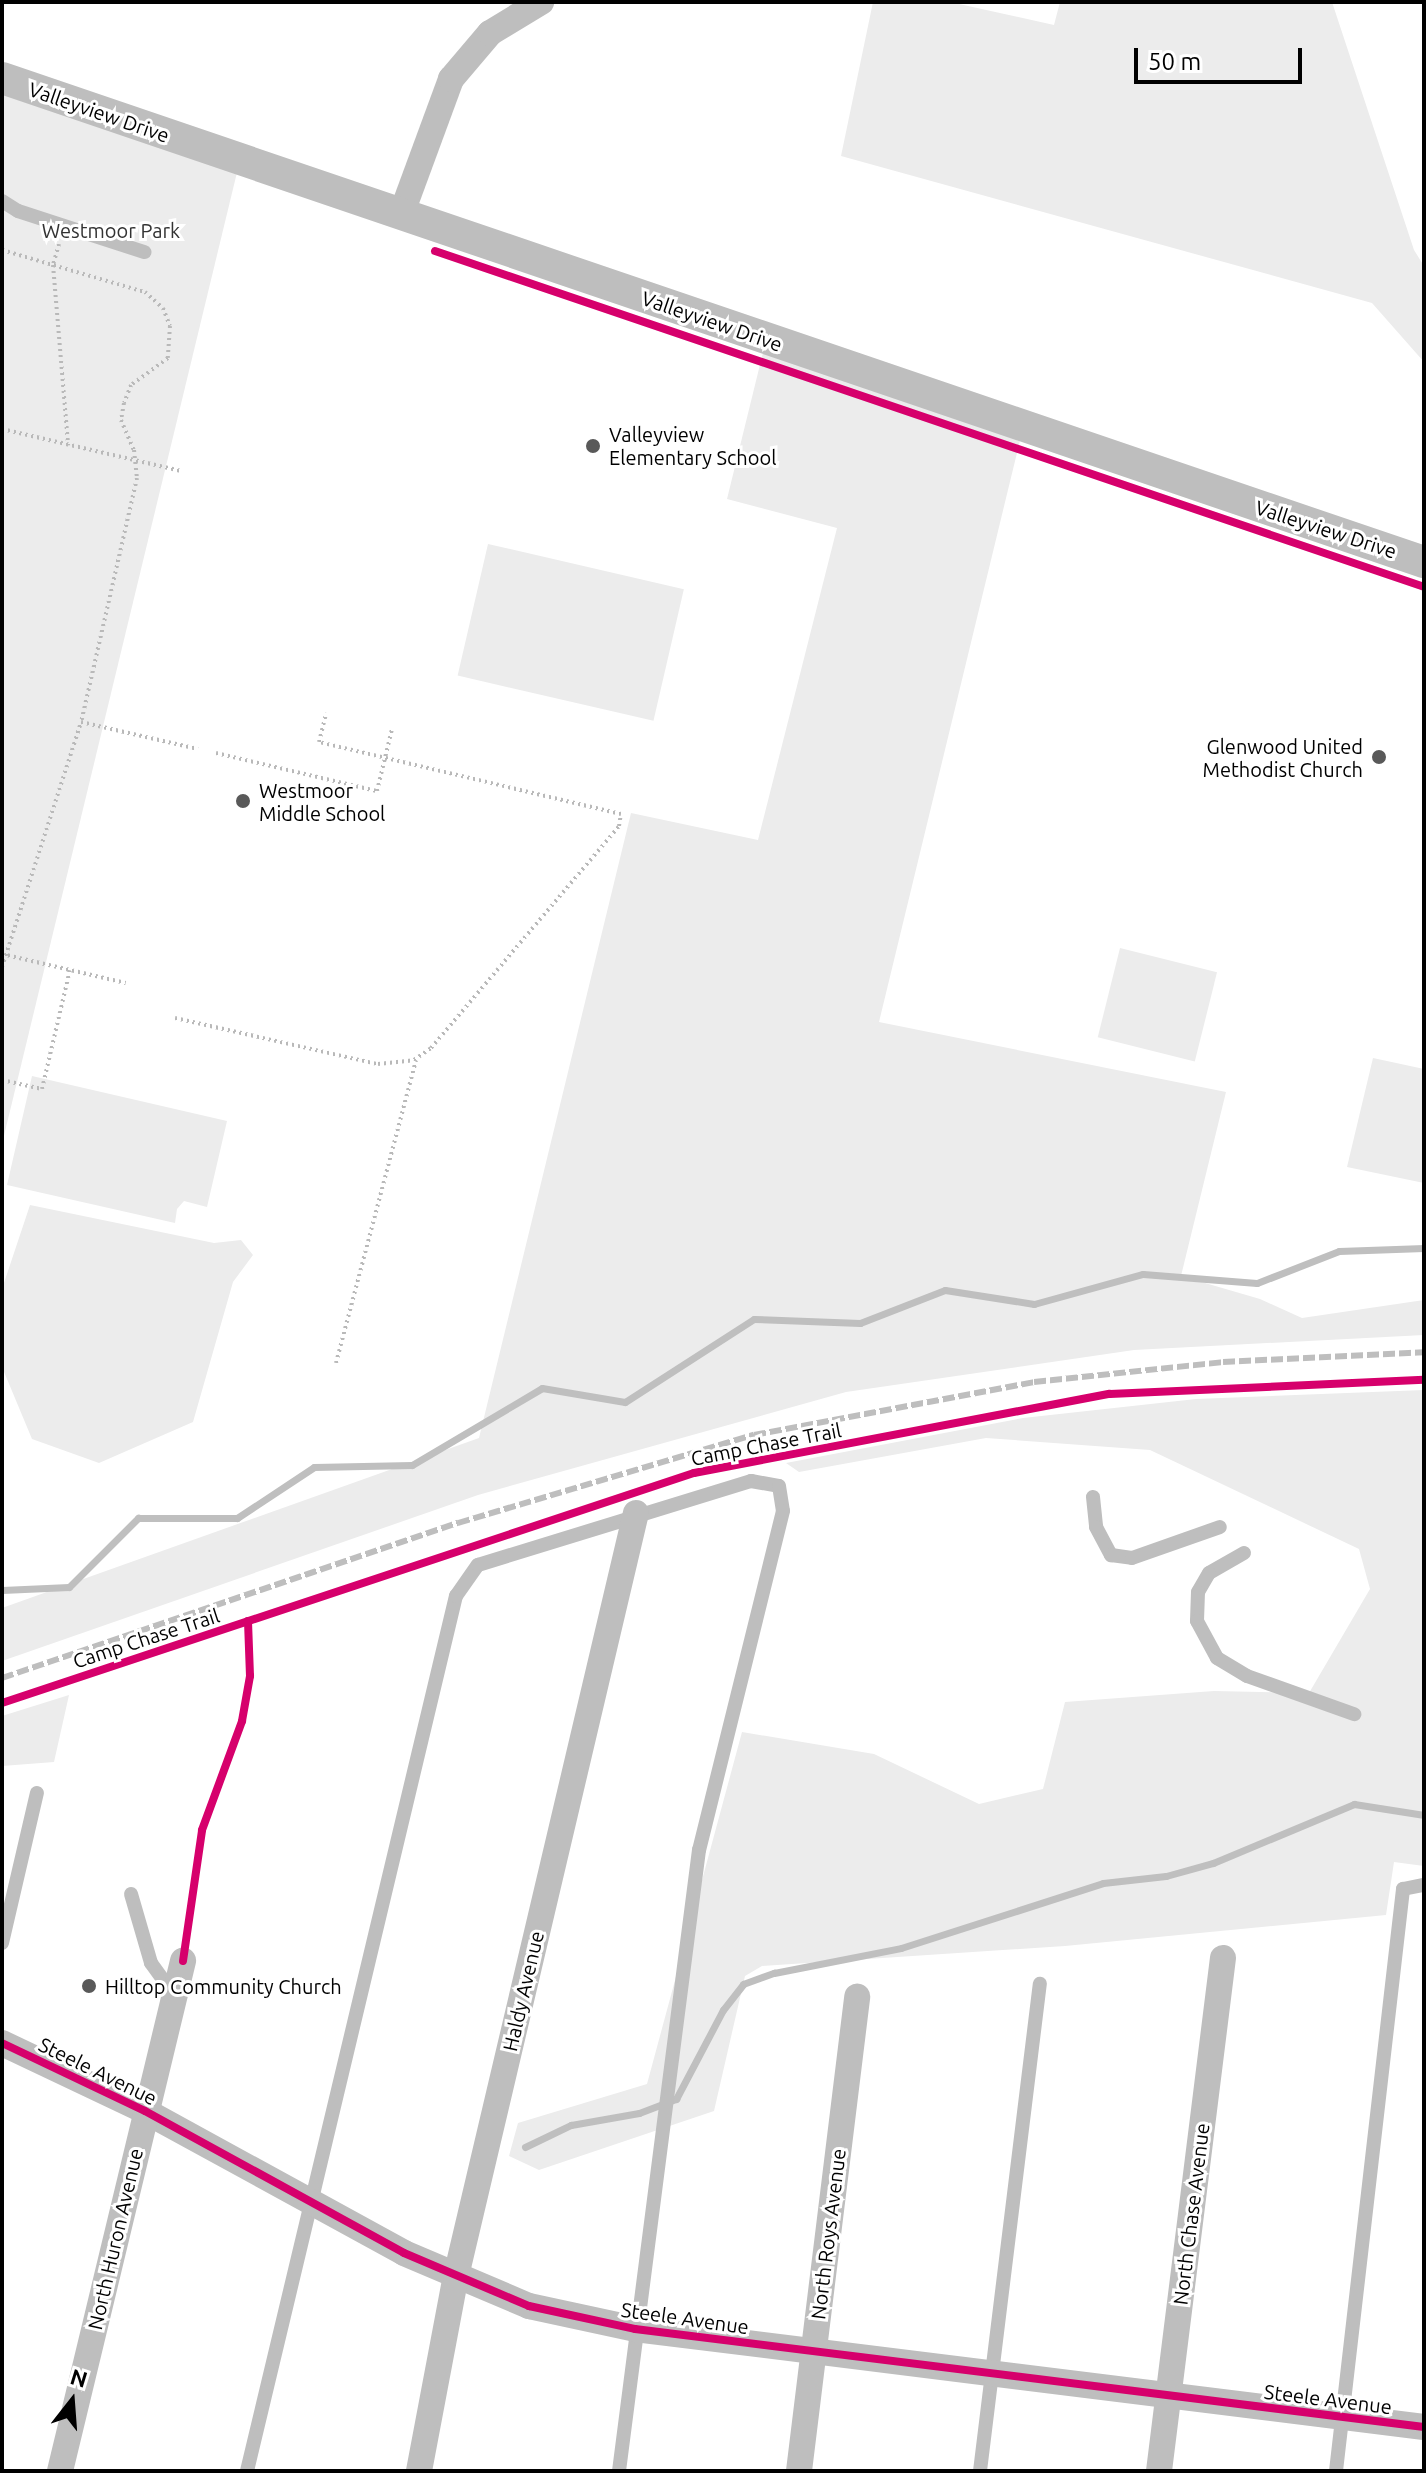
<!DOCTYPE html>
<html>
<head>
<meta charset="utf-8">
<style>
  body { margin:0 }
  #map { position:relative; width:1426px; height:2473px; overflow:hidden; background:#fff; font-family:Ubuntu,sans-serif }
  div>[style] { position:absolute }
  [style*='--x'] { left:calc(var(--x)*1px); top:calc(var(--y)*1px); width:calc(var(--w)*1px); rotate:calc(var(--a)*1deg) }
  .green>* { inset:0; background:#ececec; transform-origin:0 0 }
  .stream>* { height:7px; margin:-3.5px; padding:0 3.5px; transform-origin:3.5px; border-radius:3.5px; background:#bfbfbf }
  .path>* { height:4px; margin-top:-2px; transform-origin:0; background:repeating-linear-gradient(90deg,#b9b9b9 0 2px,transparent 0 6px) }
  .service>* { height:14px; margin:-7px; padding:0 7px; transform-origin:7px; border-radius:7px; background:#bebebe }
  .minor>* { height:26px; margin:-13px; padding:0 13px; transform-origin:13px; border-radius:13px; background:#bebebe }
  .tertiary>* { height:32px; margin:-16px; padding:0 16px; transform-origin:16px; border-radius:16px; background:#bebebe }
  .rail>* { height:6px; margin-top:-3px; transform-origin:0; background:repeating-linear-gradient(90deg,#bebebe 0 12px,transparent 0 16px) }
  .cycleway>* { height:8px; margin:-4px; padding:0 4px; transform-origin:4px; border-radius:4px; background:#d6006c }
  .dots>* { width:22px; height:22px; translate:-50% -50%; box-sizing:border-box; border:4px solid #fff; border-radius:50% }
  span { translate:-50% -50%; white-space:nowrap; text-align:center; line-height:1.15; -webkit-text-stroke:6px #fff; paint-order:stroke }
  .street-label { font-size:20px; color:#000 }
  .park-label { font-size:20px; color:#333 }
  .poi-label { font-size:20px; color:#000 }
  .left { translate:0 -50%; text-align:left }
  .right { translate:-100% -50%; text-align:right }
  .frame { position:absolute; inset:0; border:4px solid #000; pointer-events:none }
  .north { position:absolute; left:32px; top:2361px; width:80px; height:80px; -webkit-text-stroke:6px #fff; paint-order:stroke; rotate:17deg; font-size:22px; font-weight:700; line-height:32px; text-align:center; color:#000 }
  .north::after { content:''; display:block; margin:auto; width:28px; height:36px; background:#000; clip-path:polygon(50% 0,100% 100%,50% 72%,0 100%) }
  .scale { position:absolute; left:1134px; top:48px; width:168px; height:36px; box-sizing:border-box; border:4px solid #000; border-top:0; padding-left:10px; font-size:24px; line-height:28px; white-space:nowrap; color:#000; -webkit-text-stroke:6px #fff; paint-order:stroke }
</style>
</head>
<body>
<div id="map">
  <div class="green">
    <i style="clip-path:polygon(873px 2px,950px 2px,1054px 25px,1060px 2px,1332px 2px,1414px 250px,1424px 266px,1424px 362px,1372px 303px,841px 156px)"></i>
    <i style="clip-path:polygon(2px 78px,240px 160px,2px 1144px)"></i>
    <i style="clip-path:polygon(766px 340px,1023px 428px,879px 1022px,1226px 1092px,1181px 1276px,1260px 1299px,1302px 1318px,1424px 1300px,1424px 1335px,1134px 1350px,846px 1392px,478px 1495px,2px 1661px,2px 1608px,479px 1438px,631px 813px,758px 840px,837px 528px,727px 499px)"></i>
    <i style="left:488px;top:544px;width:201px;height:135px;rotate:13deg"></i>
    <i style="left:1120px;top:948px;width:100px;height:92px;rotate:14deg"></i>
    <i style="clip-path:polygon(1373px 1058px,1424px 1069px,1424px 1183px,1347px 1167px)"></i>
    <i style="clip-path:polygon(32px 1076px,227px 1121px,207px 1207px,184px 1201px,177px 1209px,175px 1223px,7px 1185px)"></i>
    <i style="clip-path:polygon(30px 1205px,214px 1243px,241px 1240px,253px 1255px,233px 1282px,193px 1422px,99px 1463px,32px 1439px,2px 1367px,2px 1289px)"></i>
    <i style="clip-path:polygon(1424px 1390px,1424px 1866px,1394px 1862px,1386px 1915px,1065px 1946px,762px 1966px,745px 1976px,714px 2111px,539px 2170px,509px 2156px,518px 2123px,647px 2084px,742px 1732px,874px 1754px,979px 1804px,1043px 1789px,1065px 1702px,1214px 1691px,1309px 1693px,1370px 1589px,1359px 1549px,1150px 1450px,986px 1438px,799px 1472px,786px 1463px,1023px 1418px,1196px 1399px)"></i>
    <i style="clip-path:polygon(69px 1695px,54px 1762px,2px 1766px,2px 1716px)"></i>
  </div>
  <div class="stream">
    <i style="--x:2;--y:1590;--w:67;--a:-2.6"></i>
    <i style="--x:69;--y:1587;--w:98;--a:-45"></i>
    <i style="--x:138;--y:1518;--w:99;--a:0"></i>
    <i style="--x:237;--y:1518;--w:92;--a:-33.5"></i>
    <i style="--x:314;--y:1467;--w:98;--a:-1.2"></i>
    <i style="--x:412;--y:1465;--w:151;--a:-30.6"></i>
    <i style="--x:542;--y:1388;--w:84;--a:9.6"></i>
    <i style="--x:625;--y:1402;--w:153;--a:-32.8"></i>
    <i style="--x:754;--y:1319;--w:106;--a:2.2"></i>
    <i style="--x:860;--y:1323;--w:91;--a:-21.2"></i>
    <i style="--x:945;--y:1290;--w:90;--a:8.9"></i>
    <i style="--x:1034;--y:1304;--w:113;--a:-15.4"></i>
    <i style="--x:1143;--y:1274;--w:114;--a:4.5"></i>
    <i style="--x:1257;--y:1283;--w:88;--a:-21.3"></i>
    <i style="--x:1339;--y:1251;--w:85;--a:-2"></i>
    <i style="--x:525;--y:2147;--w:51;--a:-25.6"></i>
    <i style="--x:571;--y:2125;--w:69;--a:-10"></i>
    <i style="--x:639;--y:2113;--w:40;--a:-21"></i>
    <i style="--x:676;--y:2099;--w:101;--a:-62.2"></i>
    <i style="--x:723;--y:2010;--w:33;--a:-52"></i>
    <i style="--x:743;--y:1984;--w:33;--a:-20"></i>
    <i style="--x:774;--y:1973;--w:129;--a:-11.1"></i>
    <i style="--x:901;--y:1948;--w:212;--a:-17.8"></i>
    <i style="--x:1103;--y:1883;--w:63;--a:-6.3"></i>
    <i style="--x:1166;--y:1876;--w:49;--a:-15.5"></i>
    <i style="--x:1213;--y:1863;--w:153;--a:-22.7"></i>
    <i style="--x:1354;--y:1804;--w:71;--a:8.9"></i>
  </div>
  <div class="path">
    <i style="--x:59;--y:244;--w:22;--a:106"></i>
    <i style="--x:53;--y:265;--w:181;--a:85.2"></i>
    <i style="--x:2;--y:250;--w:149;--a:16.4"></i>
    <i style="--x:145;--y:292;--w:24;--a:42"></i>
    <i style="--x:163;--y:308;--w:19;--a:69"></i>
    <i style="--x:170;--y:326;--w:32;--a:94"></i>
    <i style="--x:168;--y:358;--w:46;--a:143.9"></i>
    <i style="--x:131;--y:385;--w:19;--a:111"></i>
    <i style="--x:124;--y:403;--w:17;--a:100"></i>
    <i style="--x:121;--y:420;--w:33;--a:67"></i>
    <i style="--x:134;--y:450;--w:28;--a:84"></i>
    <i style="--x:137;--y:478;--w:250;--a:102.9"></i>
    <i style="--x:2;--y:429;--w:184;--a:13.2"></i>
    <i style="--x:216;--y:753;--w:165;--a:13.3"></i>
    <i style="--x:377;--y:791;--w:64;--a:-76.4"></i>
    <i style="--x:2;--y:954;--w:127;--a:13.2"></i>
    <i style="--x:2;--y:967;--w:257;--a:-72.1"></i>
    <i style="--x:81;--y:722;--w:120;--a:13"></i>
    <i style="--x:175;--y:1018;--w:208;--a:12.8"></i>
    <i style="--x:378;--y:1064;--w:36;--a:-6"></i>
    <i style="--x:414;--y:1060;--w:21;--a:-35"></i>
    <i style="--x:431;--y:1048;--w:291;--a:-49.7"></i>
    <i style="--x:619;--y:826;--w:12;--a:-81"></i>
    <i style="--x:621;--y:814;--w:310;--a:-166.6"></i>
    <i style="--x:319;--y:742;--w:30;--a:-76"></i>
    <i style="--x:2;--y:1080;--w:41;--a:12.7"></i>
    <i style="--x:42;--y:1089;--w:122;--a:-76.8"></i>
    <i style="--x:336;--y:1363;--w:313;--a:-75.2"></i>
  </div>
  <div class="service">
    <i style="--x:2;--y:201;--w:19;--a:32"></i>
    <i style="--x:18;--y:211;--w:133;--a:18"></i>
    <i style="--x:1093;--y:1497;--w:30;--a:84"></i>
    <i style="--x:1096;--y:1527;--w:32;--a:62"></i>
    <i style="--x:1111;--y:1555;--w:21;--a:8"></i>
    <i style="--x:1132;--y:1558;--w:93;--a:-19.4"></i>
    <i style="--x:1244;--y:1553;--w:40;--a:150.3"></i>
    <i style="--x:1209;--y:1573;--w:22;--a:120"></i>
    <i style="--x:1198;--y:1592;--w:29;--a:92"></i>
    <i style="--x:1197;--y:1621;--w:42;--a:61.6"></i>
    <i style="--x:1217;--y:1658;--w:35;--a:31"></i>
    <i style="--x:1247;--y:1676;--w:114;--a:19.6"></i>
    <i style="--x:131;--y:1894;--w:72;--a:73.8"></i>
    <i style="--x:151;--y:1963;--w:39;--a:54"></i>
    <i style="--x:2;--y:1943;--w:154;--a:-76.9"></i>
    <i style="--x:247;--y:2471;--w:900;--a:-76.57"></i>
    <i style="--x:456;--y:1596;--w:38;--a:-55"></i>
    <i style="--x:478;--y:1565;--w:286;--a:-17.1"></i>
    <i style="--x:751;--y:1481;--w:28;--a:10"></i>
    <i style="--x:779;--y:1486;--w:25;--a:81"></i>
    <i style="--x:783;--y:1511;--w:349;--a:103.9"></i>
    <i style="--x:699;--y:1850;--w:626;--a:97.34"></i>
    <i style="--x:980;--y:2471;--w:491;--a:-83"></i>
    <i style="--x:1336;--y:2471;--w:586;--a:-83.43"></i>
    <i style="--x:1403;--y:1889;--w:21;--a:-11"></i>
  </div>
  <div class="minor">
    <i style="--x:401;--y:215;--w:145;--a:-69.8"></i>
    <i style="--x:451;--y:79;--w:60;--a:-49.7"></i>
    <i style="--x:490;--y:33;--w:60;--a:-31.3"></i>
    <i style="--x:2;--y:2043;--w:158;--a:25.4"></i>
    <i style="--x:145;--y:2111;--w:295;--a:28.7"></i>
    <i style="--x:404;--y:2253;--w:136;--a:23"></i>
    <i style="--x:529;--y:2306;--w:108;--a:12.2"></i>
    <i style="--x:635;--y:2329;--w:795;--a:7.08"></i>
    <i style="--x:60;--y:2471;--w:525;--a:-76.44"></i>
    <i style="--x:419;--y:2471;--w:198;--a:-79.3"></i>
    <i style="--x:456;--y:2276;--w:784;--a:-76.73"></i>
    <i style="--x:799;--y:2471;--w:478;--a:-83"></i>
    <i style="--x:1159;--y:2471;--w:517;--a:-82.89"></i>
  </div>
  <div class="tertiary">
    <i style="--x:2;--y:78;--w:1502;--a:18.8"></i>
  </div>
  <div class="rail">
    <i style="--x:2;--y:1678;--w:482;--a:-18.8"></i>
    <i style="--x:458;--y:1523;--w:309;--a:-16.6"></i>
    <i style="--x:754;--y:1435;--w:285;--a:-10.7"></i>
    <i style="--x:1034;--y:1382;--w:190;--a:-6"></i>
    <i style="--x:1223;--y:1362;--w:201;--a:-2.8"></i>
  </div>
  <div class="cycleway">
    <i style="--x:435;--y:251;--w:1045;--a:18.76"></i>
    <i style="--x:2;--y:1703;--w:729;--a:-18.39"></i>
    <i style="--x:694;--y:1473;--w:423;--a:-10.8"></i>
    <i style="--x:1110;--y:1394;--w:314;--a:-2.6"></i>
    <i style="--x:183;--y:1961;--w:132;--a:-81.7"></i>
    <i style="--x:202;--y:1830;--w:116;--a:-69.8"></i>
    <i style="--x:242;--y:1721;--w:46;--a:-79.9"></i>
    <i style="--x:250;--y:1676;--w:55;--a:-92.1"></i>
    <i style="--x:2;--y:2043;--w:158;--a:25.4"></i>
    <i style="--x:145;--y:2111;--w:295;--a:28.7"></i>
    <i style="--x:404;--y:2253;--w:136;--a:23"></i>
    <i style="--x:529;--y:2306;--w:108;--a:12.2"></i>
    <i style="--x:635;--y:2329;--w:795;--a:7.08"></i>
  </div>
  <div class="dots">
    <i style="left:593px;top:446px;background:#595959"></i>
    <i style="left:1379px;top:757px;background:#595959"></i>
    <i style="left:243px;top:801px;background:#595959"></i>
    <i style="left:89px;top:1986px;background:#595959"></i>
  </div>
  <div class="street-label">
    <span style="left:99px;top:112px;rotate:19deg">Valleyview Drive</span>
    <span style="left:712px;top:321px;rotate:19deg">Valleyview Drive</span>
    <span style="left:1326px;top:529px;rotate:18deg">Valleyview Drive</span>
    <span style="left:766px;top:1444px;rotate:-11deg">Camp Chase Trail</span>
    <span style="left:146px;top:1638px;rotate:-18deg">Camp Chase Trail</span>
    <span style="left:523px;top:1991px;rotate:-77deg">Haldy Avenue</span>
    <span style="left:98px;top:2071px;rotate:26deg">Steele Avenue</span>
    <span style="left:1191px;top:2214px;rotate:-83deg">North Chase Avenue</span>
    <span style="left:828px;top:2234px;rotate:-83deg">North Roys Avenue</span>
    <span style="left:115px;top:2239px;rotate:-77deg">North Huron Avenue</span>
    <span style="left:685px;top:2318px;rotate:8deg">Steele Avenue</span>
    <span style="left:1328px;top:2399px;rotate:7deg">Steele Avenue</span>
  </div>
  <div class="park-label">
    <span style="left:111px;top:230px">Westmoor Park</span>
  </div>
  <div class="poi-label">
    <span class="left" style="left:609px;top:446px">Valleyview<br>Elementary School</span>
    <span class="right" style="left:1363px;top:758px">Glenwood United<br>Methodist Church</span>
    <span class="left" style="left:259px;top:802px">Westmoor<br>Middle School</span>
    <span class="left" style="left:105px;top:1986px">Hilltop Community Church</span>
  </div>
  <div class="frame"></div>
  <div class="north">N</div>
  <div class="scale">50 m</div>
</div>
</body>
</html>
